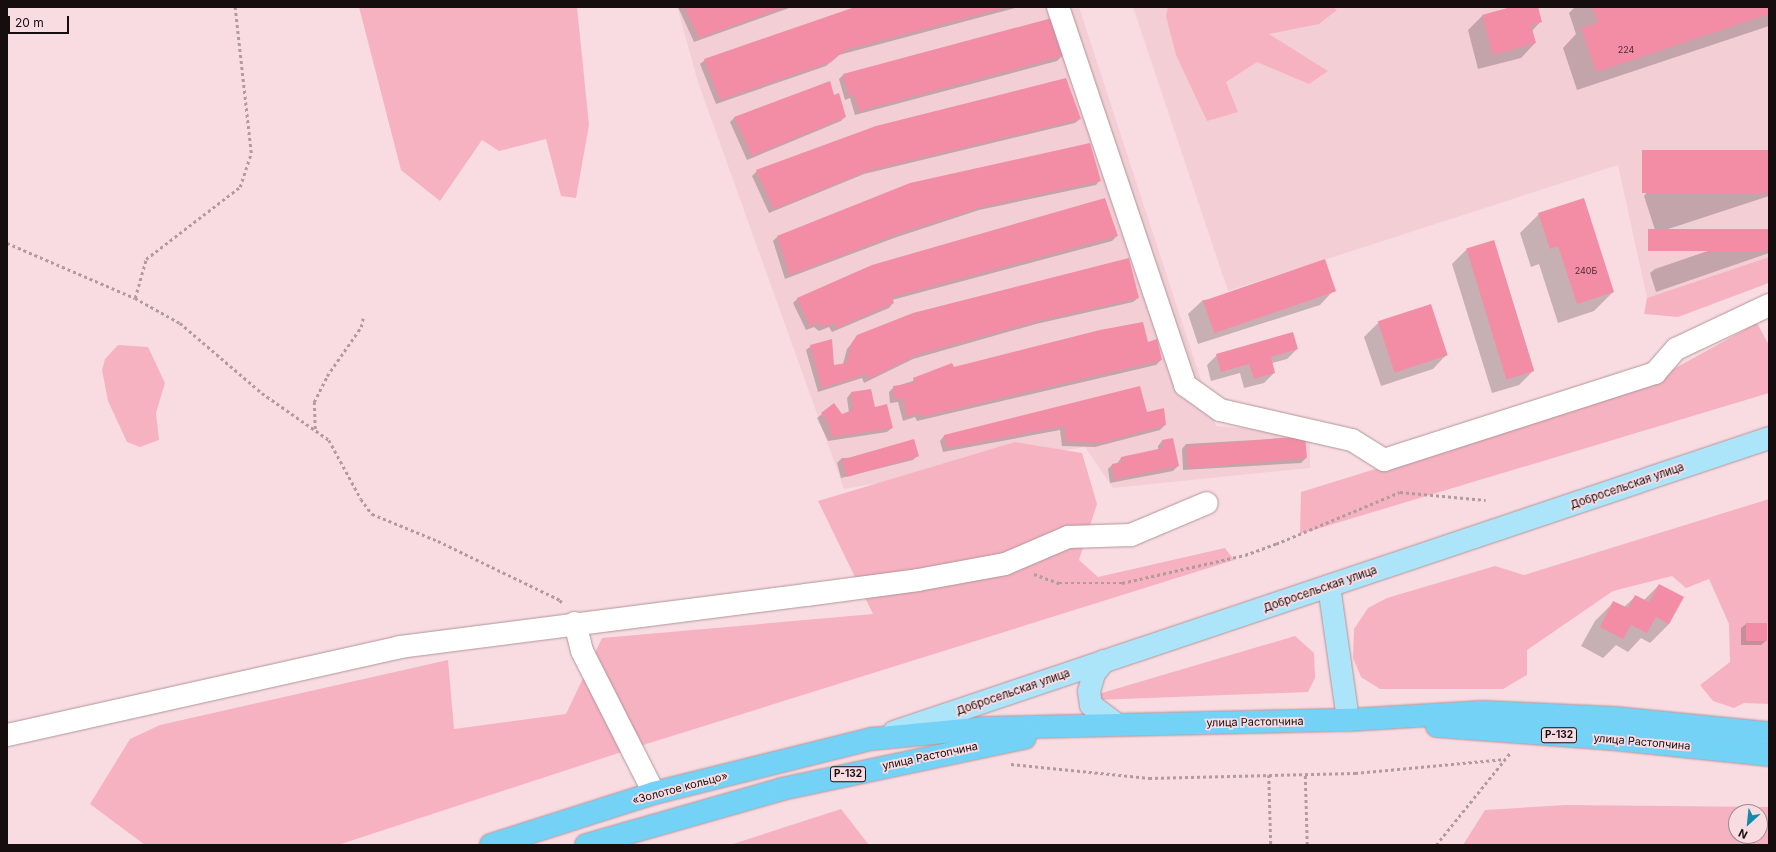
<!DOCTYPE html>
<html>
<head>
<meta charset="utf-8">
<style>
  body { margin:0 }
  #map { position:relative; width:1776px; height:852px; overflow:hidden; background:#f9dce2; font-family:Inter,sans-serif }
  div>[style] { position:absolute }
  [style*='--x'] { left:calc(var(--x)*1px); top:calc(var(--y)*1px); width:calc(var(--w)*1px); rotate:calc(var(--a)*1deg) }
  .built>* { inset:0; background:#f3ced5 }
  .green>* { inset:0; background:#f6b2c1 }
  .shadow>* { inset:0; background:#0003 }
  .building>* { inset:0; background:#f38da6; transform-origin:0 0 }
  .path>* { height:2.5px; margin-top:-1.25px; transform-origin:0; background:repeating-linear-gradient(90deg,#b19b9f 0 3px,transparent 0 6px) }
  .roads { filter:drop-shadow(0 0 1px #b0959a) drop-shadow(0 0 1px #b0959a) }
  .minor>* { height:22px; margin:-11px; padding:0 11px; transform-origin:11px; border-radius:11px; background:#fff }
  .major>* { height:22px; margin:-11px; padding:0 11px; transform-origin:11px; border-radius:11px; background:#ace4fa }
  .highway>* { height:22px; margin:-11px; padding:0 11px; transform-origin:11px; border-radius:11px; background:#75d2f7 }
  span { translate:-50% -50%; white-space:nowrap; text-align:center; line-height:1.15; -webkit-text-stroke:3.5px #f9dce2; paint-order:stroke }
  .number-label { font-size:9px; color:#4d2d35 }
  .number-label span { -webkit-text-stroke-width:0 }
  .shield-label span { padding:1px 3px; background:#f9dce2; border:1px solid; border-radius:3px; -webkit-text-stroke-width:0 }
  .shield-label { font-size:10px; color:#160d0f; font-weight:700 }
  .street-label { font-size:11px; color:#160d0f }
  .frame { position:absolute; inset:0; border:8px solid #160d0f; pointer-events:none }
  .north { position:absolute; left:1728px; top:804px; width:40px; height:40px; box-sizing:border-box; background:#f9dce2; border:1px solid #9e898e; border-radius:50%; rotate:207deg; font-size:11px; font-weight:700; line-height:16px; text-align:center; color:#160d0f }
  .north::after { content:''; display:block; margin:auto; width:14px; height:18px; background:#1589ad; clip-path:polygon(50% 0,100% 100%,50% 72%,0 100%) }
  .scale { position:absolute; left:8px; top:16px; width:61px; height:18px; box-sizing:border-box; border:2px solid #160d0f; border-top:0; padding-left:5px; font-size:12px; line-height:14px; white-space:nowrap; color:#160d0f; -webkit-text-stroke:3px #f9dce2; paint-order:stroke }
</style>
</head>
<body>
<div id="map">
  <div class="built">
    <i style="clip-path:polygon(677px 7px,1079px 7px,1216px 426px,1310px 433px,1310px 468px,1113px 488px,1085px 447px,844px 489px,698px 82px)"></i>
    <i style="clip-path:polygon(1133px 7px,1769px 7px,1769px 257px,1647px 298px,1618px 165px,1228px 291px)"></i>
  </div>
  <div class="green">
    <i style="clip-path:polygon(359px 7px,577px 7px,589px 125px,576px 198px,561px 196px,546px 139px,499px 151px,482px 140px,440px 201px,401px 170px)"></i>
    <i style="clip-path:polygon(1168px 7px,1333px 7px,1337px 10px,1319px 24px,1269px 34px,1328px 71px,1309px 84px,1257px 62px,1226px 82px,1238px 112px,1207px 121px,1176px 55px,1166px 16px)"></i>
    <i style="clip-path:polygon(1769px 257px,1769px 282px,1766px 284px,1678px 317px,1644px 314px,1647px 298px)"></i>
    <i style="clip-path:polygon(1757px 323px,1769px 345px,1769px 393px,1300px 534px,1301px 492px,1641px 387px)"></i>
    <i style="clip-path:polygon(118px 345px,148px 347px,165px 383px,156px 413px,159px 440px,140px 447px,127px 442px,108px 401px,102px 370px,105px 359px)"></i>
    <i style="clip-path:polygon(1015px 442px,1082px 453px,1097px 504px,1079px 560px,1098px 577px,1225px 548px,1234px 560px,640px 746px,338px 845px,145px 845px,90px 804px,130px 739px,160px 725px,448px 660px,454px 729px,566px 714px,602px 638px,873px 614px,818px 501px)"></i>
    <i style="clip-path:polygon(1769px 499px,1769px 704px,1744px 703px,1734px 708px,1713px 701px,1700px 685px,1730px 662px,1729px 624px,1709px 579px,1686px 588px,1672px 576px,1613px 591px,1527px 650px,1527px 675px,1503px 689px,1380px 689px,1361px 677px,1353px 658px,1354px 629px,1368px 608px,1387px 598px,1495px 566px,1524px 575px)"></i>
    <i style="clip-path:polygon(1295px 636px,1314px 653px,1315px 678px,1308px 692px,1096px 700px,1095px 695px)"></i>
    <i style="clip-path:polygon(evenodd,1565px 805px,1769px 807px,1769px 845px,1463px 845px,1485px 810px,1565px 805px,1736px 812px,1760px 812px,1760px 836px,1736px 836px,1736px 812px)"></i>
    <i style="clip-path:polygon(841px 809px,869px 845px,730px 845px)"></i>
  </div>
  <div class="shadow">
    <i style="clip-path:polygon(678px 7px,792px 7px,694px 42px)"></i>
    <i style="clip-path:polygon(858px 7px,1019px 7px,839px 55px,826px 66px,716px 104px,700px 64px,705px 60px)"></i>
    <i style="clip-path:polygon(1515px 7px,1537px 7px,1541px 21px,1532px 31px,1535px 43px,1521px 58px,1478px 69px,1468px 30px,1482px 16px)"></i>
    <i style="clip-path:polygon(1575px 7px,1769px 7px,1769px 26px,1577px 90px,1563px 48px,1576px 34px,1569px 13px)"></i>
    <i style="clip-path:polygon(1062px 56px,1057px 61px,855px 115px,850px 98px,845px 100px,839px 79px,843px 75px)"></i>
    <i style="clip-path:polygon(833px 96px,845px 117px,841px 121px,747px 160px,730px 122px,734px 118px)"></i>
    <i style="clip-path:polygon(1080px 119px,1075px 123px,864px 174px,769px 213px,752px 176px,757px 171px)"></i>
    <i style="clip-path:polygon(1769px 151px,1769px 196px,1656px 233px,1644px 196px,1648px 191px)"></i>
    <i style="clip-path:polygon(1100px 180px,1096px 185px,979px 210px,894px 238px,785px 279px,773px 241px,778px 236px)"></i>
    <i style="clip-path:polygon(1539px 214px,1613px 292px,1594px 311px,1558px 323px,1539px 264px,1531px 267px,1520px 233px)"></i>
    <i style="clip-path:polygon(1769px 230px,1769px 253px,1656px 292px,1650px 273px,1655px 269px)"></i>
    <i style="clip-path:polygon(1117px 236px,1112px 241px,892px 300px,893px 303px,889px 308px,832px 332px,829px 327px,819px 331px,814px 327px,806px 330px,793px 303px,798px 298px)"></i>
    <i style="clip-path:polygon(1494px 241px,1534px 370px,1519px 385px,1492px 393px,1452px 264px,1466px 250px)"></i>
    <i style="clip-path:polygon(1334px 290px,1320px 305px,1198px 344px,1188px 314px,1203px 300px)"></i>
    <i style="clip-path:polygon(1138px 298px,1133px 302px,1036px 324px,913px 359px,864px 383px,862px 378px,818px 392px,806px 350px,811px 346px,833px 366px,843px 364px,847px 349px,858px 336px)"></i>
    <i style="clip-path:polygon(1378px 323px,1447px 354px,1433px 369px,1381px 386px,1364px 337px)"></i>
    <i style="clip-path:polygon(1147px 343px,1161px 360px,1156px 365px,917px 421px,915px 417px,903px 421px,898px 402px,890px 403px,889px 392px,894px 387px,953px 368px)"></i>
    <i style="clip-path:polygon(1297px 349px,1287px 359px,1272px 363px,1274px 373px,1264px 383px,1244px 388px,1240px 373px,1211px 381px,1207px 365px,1217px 355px)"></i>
    <i style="clip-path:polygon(1139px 387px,1146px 413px,1165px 425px,1160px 430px,1095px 447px,1062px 446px,1060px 430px,943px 452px,940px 441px,944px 436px)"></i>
    <i style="clip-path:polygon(851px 393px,874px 409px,892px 428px,887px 432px,828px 441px,817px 418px,822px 414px,842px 415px,849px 413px,847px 398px)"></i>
    <i style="clip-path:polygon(1304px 437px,1306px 458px,1301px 463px,1183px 470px,1182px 449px,1186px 444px)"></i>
    <i style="clip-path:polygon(1162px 441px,1178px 466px,1173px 471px,1110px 483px,1108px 469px,1112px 465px,1117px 464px,1121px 458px,1158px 450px,1158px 446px)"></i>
    <i style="clip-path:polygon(917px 456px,913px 460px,841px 478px,837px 463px,842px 458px)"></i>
    <i style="clip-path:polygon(1659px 585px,1682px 598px,1669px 624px,1650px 643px,1641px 638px,1628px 652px,1616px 645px,1603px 658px,1581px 646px,1595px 621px,1614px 602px,1624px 607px,1636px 596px,1644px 600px)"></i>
    <i style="clip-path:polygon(1746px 624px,1766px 641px,1761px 645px,1741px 645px,1741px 628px)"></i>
  </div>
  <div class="building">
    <i style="clip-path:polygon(684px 7px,785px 7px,699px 38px)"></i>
    <i style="clip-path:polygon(855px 7px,1007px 7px,845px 50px,831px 62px,720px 100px,704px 59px)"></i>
    <i style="clip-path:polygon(1511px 7px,1538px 7px,1542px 22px,1531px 25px,1536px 43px,1493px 55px,1482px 15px)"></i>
    <i style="clip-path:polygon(1592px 7px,1769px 7px,1769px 14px,1596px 72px,1581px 28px,1598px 22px)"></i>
    <i style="clip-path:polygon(1052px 18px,1063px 56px,859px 111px,854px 94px,849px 96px,843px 74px)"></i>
    <i style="clip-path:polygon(1066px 78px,1081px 119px,870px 170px,774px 209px,756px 170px,876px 126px)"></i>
    <i style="clip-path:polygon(830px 81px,834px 95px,839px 93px,846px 117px,752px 156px,734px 117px)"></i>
    <i style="clip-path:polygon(1090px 143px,1101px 181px,985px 206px,900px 233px,790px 275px,777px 236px,910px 183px)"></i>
    <i style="left:1769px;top:150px;width:43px;height:127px;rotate:90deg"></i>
    <i style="clip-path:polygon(1105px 198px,1118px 236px,892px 297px,894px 303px,837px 328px,834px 323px,824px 327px,819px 323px,810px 326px,797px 298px,872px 265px)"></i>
    <i style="clip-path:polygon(1584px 198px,1614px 292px,1577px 304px,1558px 246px,1550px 249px,1538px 213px)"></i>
    <i style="left:1769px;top:229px;width:22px;height:121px;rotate:90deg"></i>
    <i style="left:1494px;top:240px;width:137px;height:29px;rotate:73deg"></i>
    <i style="clip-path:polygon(1129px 258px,1139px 298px,1041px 320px,919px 354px,868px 379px,867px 374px,822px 388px,810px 345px,832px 339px,834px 365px,847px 363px,851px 344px,857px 335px,913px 313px)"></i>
    <i style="left:1325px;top:259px;width:34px;height:129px;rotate:71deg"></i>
    <i style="left:1431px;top:304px;width:54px;height:56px;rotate:72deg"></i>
    <i style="clip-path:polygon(1143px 322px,1148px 342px,1157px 339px,1162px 360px,921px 417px,920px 413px,907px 417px,903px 398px,894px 399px,893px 386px,914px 383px,913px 378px,952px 363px,954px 367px,1100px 330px)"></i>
    <i style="clip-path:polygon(1293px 332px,1298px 349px,1271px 357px,1275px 373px,1254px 379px,1249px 364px,1221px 372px,1216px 354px)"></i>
    <i style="clip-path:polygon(1140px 386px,1147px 412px,1164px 408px,1166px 425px,1101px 443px,1066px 441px,1064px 426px,947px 448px,944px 435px)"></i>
    <i style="clip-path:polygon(871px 389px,875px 407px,887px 404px,893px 428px,832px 437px,828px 422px,821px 413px,834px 403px,842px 414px,853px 410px,851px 392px)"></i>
    <i style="left:1305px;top:436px;width:22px;height:119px;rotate:85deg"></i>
    <i style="clip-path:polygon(1173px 438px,1179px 466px,1115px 479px,1112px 464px,1122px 462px,1121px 457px,1163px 448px,1162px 440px)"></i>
    <i style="left:914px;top:439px;width:18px;height:75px;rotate:74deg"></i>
    <i style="clip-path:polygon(1659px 584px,1684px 597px,1669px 624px,1656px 617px,1647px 633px,1631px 625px,1623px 639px,1600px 627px,1613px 601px,1628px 608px,1635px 595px,1649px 602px)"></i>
    <i style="left:1746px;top:623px;width:21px;height:18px"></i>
  </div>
  <div class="path">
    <i style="--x:7;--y:243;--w:139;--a:23.3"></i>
    <i style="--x:135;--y:298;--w:51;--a:29.1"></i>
    <i style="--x:180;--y:323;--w:108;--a:40.5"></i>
    <i style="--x:262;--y:393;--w:82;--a:35"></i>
    <i style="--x:329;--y:440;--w:67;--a:61.5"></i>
    <i style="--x:361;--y:499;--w:19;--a:54"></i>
    <i style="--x:372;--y:514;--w:71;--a:22.2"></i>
    <i style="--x:438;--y:541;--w:136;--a:25.8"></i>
    <i style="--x:560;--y:600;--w:5;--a:53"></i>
    <i style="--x:135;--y:298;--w:41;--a:-74.2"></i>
    <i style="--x:146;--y:259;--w:118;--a:-37.5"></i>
    <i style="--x:240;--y:187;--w:36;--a:-72"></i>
    <i style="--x:251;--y:153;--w:147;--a:-96.3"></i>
    <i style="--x:315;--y:429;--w:27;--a:-92"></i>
    <i style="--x:314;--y:402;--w:29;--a:-63"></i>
    <i style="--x:327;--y:376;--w:60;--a:-55.2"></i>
    <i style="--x:361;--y:327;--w:9;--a:-77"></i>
    <i style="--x:1034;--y:574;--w:27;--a:20"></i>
    <i style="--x:1059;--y:583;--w:63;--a:0"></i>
    <i style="--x:1122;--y:583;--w:126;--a:-12.8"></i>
    <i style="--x:1245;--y:555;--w:33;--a:-20"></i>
    <i style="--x:1276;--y:544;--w:134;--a:-22.8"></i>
    <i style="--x:1400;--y:492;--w:86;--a:5.3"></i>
    <i style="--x:1011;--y:764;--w:139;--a:5.8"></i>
    <i style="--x:1149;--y:778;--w:206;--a:-1.4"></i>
    <i style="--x:1355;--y:773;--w:151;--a:-5.3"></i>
    <i style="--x:1269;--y:775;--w:70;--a:88.4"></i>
    <i style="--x:1299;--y:845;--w:8;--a:0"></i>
    <i style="--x:1307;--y:845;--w:71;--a:-91.6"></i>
    <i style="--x:1436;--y:845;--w:118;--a:-51.2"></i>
  </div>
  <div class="roads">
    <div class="minor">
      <i style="--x:1058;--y:7;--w:399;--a:71.4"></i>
      <i style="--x:1185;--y:385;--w:43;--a:35.5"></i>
      <i style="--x:1220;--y:410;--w:135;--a:12.8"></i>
      <i style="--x:1352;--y:440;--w:38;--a:32"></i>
      <i style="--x:1384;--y:460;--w:285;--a:-17.8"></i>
      <i style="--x:1655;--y:373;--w:32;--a:-49"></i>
      <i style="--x:1676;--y:349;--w:103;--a:-25.3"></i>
      <i style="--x:575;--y:623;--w:29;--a:76"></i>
      <i style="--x:582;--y:651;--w:159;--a:63.1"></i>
      <i style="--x:7;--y:735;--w:403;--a:-12.6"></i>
      <i style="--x:400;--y:647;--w:409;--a:-7.3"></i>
      <i style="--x:806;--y:595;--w:113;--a:-7.6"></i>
      <i style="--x:918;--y:580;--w:88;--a:-10.4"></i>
      <i style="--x:1005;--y:564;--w:69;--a:-23.2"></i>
      <i style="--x:1068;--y:537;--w:63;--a:-1.8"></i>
      <i style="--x:1131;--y:535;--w:82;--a:-22.8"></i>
    </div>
    <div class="major">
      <i style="--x:1329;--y:586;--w:135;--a:81.9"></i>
      <i style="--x:1104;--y:661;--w:16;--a:128"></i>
      <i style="--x:1094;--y:674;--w:18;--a:106"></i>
      <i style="--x:1089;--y:691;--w:14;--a:82"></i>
      <i style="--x:1091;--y:705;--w:30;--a:37"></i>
      <i style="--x:894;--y:732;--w:923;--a:-18.57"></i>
    </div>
    <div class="highway">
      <i style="--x:1437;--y:726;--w:177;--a:4.2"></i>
      <i style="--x:1614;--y:739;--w:156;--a:5.9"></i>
      <i style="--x:491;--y:845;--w:171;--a:-17.7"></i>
      <i style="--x:654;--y:793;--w:224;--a:-14"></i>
      <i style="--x:871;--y:739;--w:116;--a:-5.5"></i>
      <i style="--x:986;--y:728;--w:362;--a:-1.3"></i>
      <i style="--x:1348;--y:720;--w:134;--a:-3.4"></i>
      <i style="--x:1482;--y:712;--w:133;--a:2.6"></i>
      <i style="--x:1615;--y:718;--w:155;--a:5.6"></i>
      <i style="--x:586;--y:845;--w:204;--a:-15.9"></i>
      <i style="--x:782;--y:789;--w:248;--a:-11.9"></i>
    </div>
  </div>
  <div class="number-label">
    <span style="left:1626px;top:50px">224</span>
    <span style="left:1586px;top:271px">240Б</span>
  </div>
  <div class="shield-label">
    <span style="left:1559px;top:735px">Р-132</span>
    <span style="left:848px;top:774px">Р-132</span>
  </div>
  <div class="street-label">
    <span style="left:1627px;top:486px;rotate:-19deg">Добросельская улица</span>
    <span style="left:1320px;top:589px;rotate:-19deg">Добросельская улица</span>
    <span style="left:1013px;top:692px;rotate:-19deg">Добросельская улица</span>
    <span style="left:1255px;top:722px;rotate:-1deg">улица Растопчина</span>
    <span style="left:1642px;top:742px;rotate:5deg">улица Растопчина</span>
    <span style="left:930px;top:756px;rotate:-12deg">улица Растопчина</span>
    <span style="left:680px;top:788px;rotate:-15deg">«Золотое кольцо»</span>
  </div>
  <div class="frame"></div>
  <div class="north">N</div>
  <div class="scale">20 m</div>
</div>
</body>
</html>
